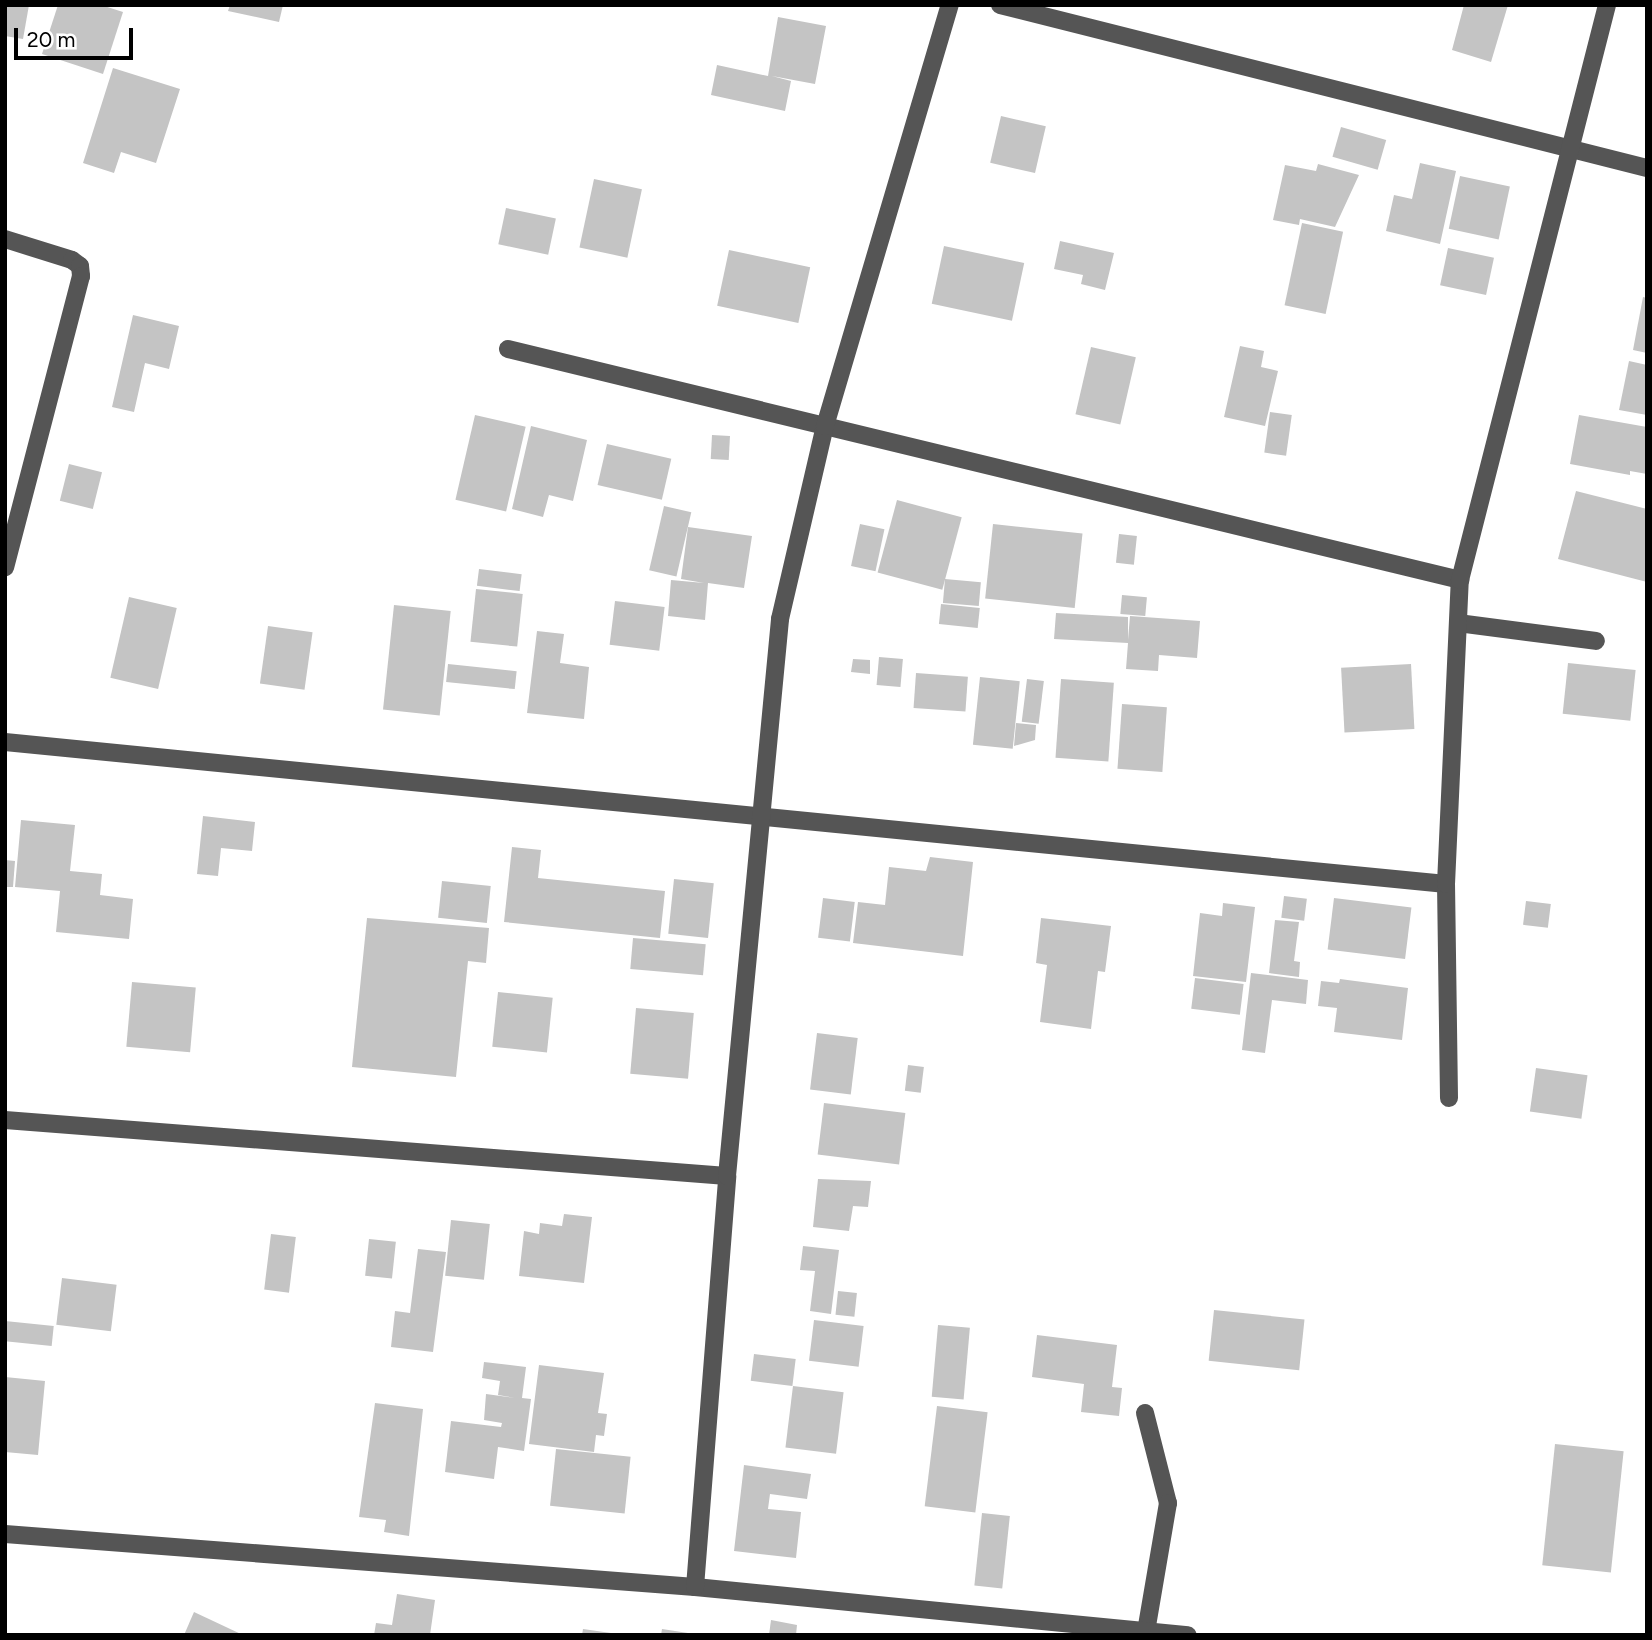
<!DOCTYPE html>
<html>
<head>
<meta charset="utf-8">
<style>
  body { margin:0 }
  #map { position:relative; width:1652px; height:1640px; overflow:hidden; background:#fff; font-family:Figtree,sans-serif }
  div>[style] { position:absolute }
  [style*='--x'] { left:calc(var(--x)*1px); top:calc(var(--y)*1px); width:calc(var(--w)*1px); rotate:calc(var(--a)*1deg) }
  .building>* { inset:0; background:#c4c4c4; transform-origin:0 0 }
  .minor>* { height:18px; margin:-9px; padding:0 9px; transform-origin:9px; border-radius:9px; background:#555 }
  span { translate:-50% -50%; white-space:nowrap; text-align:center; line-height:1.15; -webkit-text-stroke:6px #fff; paint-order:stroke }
  .frame { position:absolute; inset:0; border:7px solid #000; pointer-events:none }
  .scale { position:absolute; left:14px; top:28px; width:119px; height:32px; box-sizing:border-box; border:4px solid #000; border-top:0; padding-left:9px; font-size:21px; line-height:24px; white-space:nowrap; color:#000; -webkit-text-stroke:5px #fff; paint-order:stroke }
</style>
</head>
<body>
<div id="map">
  <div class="building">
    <i style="clip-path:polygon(5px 5px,29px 5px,23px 39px,5px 36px)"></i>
    <i style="clip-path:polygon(58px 5px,101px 5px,123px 12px,103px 74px,42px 54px)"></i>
    <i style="clip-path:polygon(230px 5px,283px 5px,279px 22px,228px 11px)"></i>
    <i style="clip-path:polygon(1464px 5px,1508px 5px,1491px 62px,1452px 50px)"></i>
    <i style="clip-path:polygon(778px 17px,826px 26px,815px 84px,772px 76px,791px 81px,785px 111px,711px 95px,717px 65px,768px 76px)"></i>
    <i style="clip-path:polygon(113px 68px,180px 89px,156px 163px,121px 152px,114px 173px,83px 163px)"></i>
    <i style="left:1001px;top:116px;width:46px;height:48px;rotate:13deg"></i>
    <i style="left:1341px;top:127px;width:47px;height:31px;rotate:16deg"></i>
    <i style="clip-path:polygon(1420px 163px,1456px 171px,1440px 244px,1386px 231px,1394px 195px,1412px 199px)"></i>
    <i style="clip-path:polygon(1318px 164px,1359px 175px,1335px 227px,1300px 219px,1299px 225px,1273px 220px,1285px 165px,1316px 171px)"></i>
    <i style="left:1460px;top:176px;width:51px;height:54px;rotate:12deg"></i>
    <i style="left:594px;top:179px;width:49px;height:70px;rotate:12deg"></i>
    <i style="left:506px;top:208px;width:51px;height:37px;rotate:12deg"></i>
    <i style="left:1302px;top:223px;width:42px;height:84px;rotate:12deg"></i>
    <i style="clip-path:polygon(1060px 241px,1114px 253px,1105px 290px,1081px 284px,1083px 275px,1054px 269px)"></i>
    <i style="left:944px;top:246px;width:82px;height:59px;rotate:12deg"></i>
    <i style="left:1448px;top:248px;width:47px;height:38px;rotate:12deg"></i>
    <i style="left:729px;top:250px;width:83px;height:57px;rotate:12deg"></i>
    <i style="clip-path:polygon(1643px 297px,1647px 298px,1647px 353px,1633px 350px)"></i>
    <i style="clip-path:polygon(133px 315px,179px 326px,169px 369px,145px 363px,134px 412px,112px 407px)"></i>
    <i style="clip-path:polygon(1240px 346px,1264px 351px,1261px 367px,1278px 371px,1265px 426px,1224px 417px)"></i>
    <i style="left:1091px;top:347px;width:46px;height:69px;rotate:13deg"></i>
    <i style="clip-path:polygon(1629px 361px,1647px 365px,1647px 415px,1619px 410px)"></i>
    <i style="left:1270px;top:412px;width:22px;height:41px;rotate:8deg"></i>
    <i style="left:475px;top:415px;width:52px;height:87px;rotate:13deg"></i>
    <i style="clip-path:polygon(1579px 415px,1647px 427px,1647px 474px,1630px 471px,1630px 475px,1570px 464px)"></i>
    <i style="clip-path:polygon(531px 426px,587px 440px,573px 501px,549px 495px,543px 517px,512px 509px)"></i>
    <i style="left:712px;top:435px;width:18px;height:24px;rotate:3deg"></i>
    <i style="left:607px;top:444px;width:66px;height:42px;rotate:13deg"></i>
    <i style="left:69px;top:464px;width:34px;height:38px;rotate:14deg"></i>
    <i style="clip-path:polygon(1576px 491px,1647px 509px,1647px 582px,1558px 559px)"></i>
    <i style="left:897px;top:500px;width:67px;height:75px;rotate:15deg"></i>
    <i style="left:664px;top:506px;width:28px;height:66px;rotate:13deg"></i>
    <i style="left:860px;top:524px;width:25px;height:43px;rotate:12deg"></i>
    <i style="left:993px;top:524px;width:90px;height:75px;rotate:6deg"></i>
    <i style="clip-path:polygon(688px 527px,752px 536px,744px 588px,708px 583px,705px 620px,668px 616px,671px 580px,704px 583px,681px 579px)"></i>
    <i style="left:1119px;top:534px;width:18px;height:29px;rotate:6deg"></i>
    <i style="left:479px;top:569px;width:43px;height:17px;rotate:7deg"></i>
    <i style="left:945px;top:579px;width:36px;height:24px;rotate:5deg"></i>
    <i style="left:476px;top:589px;width:47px;height:53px;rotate:6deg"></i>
    <i style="left:1122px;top:595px;width:25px;height:19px;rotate:5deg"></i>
    <i style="left:129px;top:597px;width:49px;height:83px;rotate:13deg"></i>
    <i style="left:615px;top:601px;width:50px;height:44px;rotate:7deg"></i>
    <i style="left:941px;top:604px;width:39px;height:20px;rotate:6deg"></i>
    <i style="left:394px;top:605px;width:57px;height:105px;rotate:6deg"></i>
    <i style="clip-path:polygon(1056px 613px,1128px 617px,1128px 640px,1130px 616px,1200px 621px,1197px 658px,1159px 655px,1158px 671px,1126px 669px,1128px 643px,1054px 639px)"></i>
    <i style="left:268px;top:626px;width:45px;height:58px;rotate:8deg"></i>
    <i style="clip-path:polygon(537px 631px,564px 634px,560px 663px,589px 667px,584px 719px,527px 713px)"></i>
    <i style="left:879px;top:657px;width:24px;height:28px;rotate:5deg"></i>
    <i style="clip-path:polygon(853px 659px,870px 660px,870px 674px,851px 672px)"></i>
    <i style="left:1568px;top:663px;width:68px;height:51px;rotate:6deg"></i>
    <i style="left:448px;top:664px;width:69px;height:18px;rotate:6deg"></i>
    <i style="left:1411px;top:664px;width:65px;height:70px;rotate:87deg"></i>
    <i style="left:916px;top:673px;width:52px;height:35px;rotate:4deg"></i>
    <i style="left:980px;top:677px;width:40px;height:68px;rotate:6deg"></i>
    <i style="left:1027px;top:679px;width:17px;height:43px;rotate:7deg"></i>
    <i style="left:1061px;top:679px;width:53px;height:79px;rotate:4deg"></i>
    <i style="left:1122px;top:704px;width:45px;height:65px;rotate:4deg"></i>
    <i style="clip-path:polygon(1016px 723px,1036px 725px,1035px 740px,1014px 746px)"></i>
    <i style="clip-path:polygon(203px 816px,255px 822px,252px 851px,221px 848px,218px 876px,197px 874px)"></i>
    <i style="clip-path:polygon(21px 820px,75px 825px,70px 871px,102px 874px,100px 895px,133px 899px,129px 939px,56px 932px,60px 891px,15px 887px)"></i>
    <i style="clip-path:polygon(512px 847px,541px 850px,538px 878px,665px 891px,660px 938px,504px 922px)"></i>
    <i style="clip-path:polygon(930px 857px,973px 862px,963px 956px,853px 943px,858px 902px,885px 905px,889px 867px,926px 871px)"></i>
    <i style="clip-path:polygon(5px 860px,15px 861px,13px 887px,5px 887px)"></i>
    <i style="left:674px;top:879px;width:40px;height:55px;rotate:6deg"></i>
    <i style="left:442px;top:881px;width:49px;height:37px;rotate:6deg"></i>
    <i style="left:1284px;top:896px;width:23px;height:22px;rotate:7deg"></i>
    <i style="left:823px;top:898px;width:32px;height:40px;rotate:7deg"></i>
    <i style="left:1334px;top:898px;width:78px;height:52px;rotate:7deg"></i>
    <i style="left:1526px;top:901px;width:25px;height:24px;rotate:7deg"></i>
    <i style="clip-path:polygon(1223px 903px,1255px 907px,1246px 982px,1193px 976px,1200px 913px,1222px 916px)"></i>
    <i style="clip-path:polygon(367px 918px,489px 928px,486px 963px,468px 961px,456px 1077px,352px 1067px)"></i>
    <i style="clip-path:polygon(1041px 918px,1111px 926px,1105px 972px,1098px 971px,1091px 1029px,1040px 1022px,1047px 965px,1036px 963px)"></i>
    <i style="clip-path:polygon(1275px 920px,1299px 922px,1294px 961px,1300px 962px,1299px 977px,1269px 973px)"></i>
    <i style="left:633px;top:938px;width:73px;height:31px;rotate:5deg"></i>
    <i style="clip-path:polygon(1251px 973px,1308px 980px,1306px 1004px,1272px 1000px,1265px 1053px,1242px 1050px)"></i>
    <i style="left:1195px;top:978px;width:49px;height:31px;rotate:7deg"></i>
    <i style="clip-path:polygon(1340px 979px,1408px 988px,1402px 1040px,1334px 1032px,1337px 1008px,1318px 1006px,1321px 981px,1339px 983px)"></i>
    <i style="left:132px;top:982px;width:64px;height:65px;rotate:5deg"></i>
    <i style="left:498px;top:992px;width:55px;height:55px;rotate:6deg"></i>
    <i style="left:636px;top:1008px;width:58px;height:66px;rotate:5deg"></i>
    <i style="left:817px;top:1033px;width:41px;height:57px;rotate:7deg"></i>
    <i style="left:908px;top:1065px;width:16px;height:26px;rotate:7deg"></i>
    <i style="left:1536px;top:1068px;width:52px;height:44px;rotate:8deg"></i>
    <i style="left:824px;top:1103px;width:82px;height:52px;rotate:7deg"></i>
    <i style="clip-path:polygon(818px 1179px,871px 1181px,868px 1207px,853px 1206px,849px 1231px,813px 1227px)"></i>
    <i style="clip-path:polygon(564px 1214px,592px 1217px,584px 1283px,519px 1276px,524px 1231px,539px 1234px,540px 1223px,562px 1226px)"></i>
    <i style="left:451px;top:1220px;width:39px;height:56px;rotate:6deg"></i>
    <i style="left:271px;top:1234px;width:25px;height:56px;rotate:7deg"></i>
    <i style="left:369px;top:1239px;width:27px;height:37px;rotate:6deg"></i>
    <i style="clip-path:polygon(803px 1246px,839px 1250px,831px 1314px,810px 1311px,815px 1271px,800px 1270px)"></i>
    <i style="clip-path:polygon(418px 1249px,446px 1252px,433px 1352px,391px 1347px,395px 1311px,410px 1313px)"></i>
    <i style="left:62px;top:1278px;width:55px;height:47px;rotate:7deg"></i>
    <i style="left:838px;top:1291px;width:19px;height:24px;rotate:6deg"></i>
    <i style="left:1214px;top:1310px;width:91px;height:51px;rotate:6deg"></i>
    <i style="left:814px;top:1320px;width:50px;height:41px;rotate:7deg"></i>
    <i style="left:5px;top:1321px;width:49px;height:20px;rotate:6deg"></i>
    <i style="left:938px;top:1325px;width:32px;height:72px;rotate:5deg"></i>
    <i style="clip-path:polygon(1037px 1335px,1117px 1345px,1112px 1387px,1122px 1388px,1119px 1416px,1081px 1412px,1084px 1384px,1032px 1377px)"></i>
    <i style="left:754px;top:1354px;width:42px;height:27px;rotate:7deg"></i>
    <i style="clip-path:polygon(484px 1362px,526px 1367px,522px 1398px,531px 1399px,524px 1451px,498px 1447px,494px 1479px,445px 1472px,451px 1421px,501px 1427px,502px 1423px,484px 1420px,486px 1394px,515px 1398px,498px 1395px,500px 1381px,482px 1378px)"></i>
    <i style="clip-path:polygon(539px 1365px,604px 1373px,598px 1413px,607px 1414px,604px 1436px,596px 1435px,594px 1452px,529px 1444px)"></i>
    <i style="clip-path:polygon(5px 1377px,45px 1381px,38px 1455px,5px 1452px)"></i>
    <i style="left:793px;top:1386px;width:51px;height:62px;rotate:7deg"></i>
    <i style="clip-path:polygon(375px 1403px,423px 1409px,409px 1536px,384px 1532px,386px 1520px,359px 1517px)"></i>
    <i style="left:937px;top:1406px;width:51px;height:101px;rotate:7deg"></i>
    <i style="left:1555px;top:1444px;width:69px;height:122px;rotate:6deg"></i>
    <i style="left:556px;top:1449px;width:75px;height:57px;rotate:6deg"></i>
    <i style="clip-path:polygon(744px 1465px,811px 1474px,807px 1499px,770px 1494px,768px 1509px,801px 1512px,796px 1558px,734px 1551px)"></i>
    <i style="left:982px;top:1513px;width:28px;height:73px;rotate:6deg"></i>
    <i style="clip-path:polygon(397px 1594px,435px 1600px,430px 1635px,374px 1635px,376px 1623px,392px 1625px)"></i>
    <i style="clip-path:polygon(194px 1612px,243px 1635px,184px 1635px)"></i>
    <i style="clip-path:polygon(771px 1620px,797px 1625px,796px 1635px,769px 1635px)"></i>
    <i style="clip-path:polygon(583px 1629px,611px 1633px,611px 1635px,582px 1635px)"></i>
    <i style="clip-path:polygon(662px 1629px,688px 1633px,688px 1635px,661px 1635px)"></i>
  </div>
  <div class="minor">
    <i style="--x:1000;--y:5;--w:667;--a:14.14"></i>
    <i style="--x:5;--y:239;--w:70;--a:17.4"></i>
    <i style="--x:72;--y:260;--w:10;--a:37"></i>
    <i style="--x:80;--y:266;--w:10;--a:84"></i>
    <i style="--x:81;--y:276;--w:301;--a:104.6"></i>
    <i style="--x:508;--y:349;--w:980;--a:13.64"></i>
    <i style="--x:1458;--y:623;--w:139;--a:7.4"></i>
    <i style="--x:5;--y:742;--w:1448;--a:5.63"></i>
    <i style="--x:1449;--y:1098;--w:214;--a:-90.8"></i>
    <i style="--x:1446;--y:884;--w:304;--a:-87.4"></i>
    <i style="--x:1460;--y:580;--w:593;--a:-75.66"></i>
    <i style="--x:5;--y:1120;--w:724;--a:4.44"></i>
    <i style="--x:1145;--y:1413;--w:93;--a:75.7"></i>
    <i style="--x:1168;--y:1503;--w:131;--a:99.7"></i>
    <i style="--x:5;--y:1534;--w:692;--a:4.39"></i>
    <i style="--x:695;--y:1587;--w:495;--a:5.6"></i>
    <i style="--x:695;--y:1587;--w:412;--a:-85.5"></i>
    <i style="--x:727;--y:1176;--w:560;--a:-84.56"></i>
    <i style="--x:780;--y:619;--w:198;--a:-76.9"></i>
    <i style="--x:825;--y:426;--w:439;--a:-73.5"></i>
  </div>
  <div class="frame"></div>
  <div class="scale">20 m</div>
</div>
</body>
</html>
